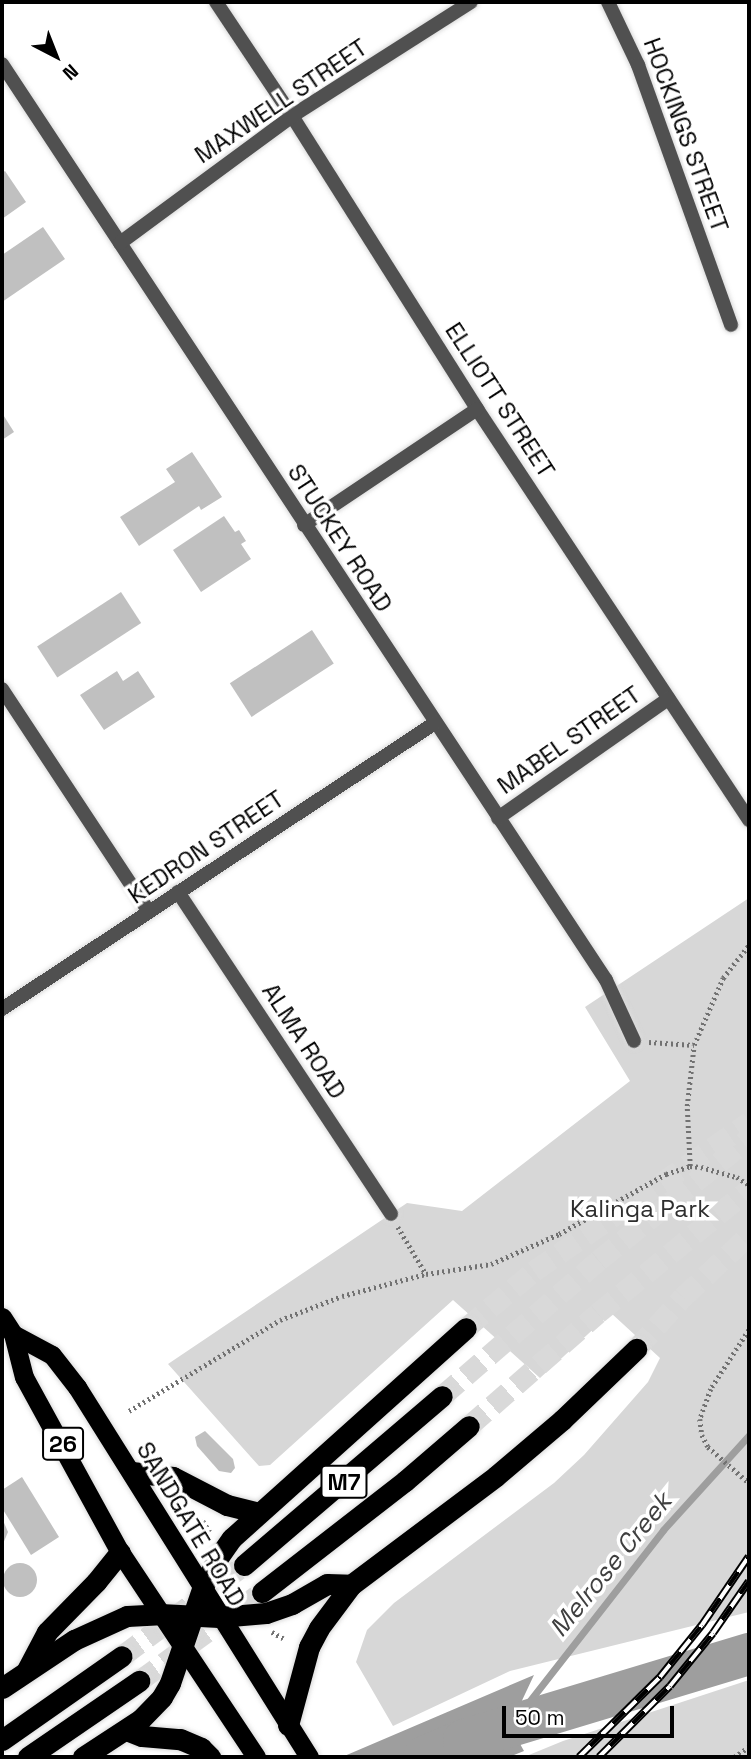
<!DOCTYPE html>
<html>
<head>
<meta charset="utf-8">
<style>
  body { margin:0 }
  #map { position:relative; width:751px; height:1759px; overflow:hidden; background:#fff; font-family:"Space Grotesk",sans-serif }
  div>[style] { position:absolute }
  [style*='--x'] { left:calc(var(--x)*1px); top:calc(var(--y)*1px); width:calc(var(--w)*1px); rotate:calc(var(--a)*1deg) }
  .green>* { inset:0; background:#d7d7d7 }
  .water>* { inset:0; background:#9e9e9e }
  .stream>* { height:7px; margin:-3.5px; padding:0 3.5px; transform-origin:3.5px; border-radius:3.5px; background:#9e9e9e }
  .river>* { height:42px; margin:-21px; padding:0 21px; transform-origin:21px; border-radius:21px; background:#9e9e9e }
  .building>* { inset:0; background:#c0c0c0; transform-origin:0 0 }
  .round { border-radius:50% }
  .motorway-tunnel>* { height:21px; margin-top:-10.5px; transform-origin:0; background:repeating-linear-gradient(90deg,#d9d9d9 0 21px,transparent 0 31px) }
  .path>* { height:4.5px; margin-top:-2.25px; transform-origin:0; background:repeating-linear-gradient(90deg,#727272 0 2px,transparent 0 5.5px) }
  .roads { filter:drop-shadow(0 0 2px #dbdbdb) drop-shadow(0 0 2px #dbdbdb) }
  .minor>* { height:14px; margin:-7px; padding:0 7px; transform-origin:7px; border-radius:7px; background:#505050 }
  .trunk>* { height:19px; margin:-9.5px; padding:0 9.5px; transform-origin:9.5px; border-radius:9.5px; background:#000 }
  .motorway>* { height:21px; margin:-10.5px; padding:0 10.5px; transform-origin:10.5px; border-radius:10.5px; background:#000 }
  .rail>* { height:8px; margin-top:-4px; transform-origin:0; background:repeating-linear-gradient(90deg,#fff 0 16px,#000 0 32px); box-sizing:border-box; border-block:2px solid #000 }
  span { translate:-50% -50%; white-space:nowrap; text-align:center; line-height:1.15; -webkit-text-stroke:7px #fff; paint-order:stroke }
  .shield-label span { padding:2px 5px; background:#fff; border:2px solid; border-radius:5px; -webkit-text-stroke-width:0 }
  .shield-label { font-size:23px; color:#000; font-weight:700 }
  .street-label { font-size:24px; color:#000 }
  .park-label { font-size:24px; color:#2e2e2e }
  .water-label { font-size:26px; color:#3f3f3f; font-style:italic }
  .frame { position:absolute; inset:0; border:4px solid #000; pointer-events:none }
  .north { position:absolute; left:21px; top:21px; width:70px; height:70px; -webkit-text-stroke:5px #fff; paint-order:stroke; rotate:138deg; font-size:19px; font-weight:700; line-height:28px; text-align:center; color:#000 }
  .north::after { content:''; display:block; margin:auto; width:24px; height:32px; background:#000; clip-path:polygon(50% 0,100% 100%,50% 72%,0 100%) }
  .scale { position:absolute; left:502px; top:1706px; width:172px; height:32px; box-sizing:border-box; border:4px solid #000; border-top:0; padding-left:9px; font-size:21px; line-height:24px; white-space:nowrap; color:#000; -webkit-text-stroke:5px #fff; paint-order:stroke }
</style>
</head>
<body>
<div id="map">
  <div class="green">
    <i style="clip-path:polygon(749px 898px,749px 1612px,510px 1671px,393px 1726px,356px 1662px,367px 1630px,394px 1603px,554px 1483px,584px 1455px,648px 1382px,660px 1358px,611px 1313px,540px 1378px,453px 1300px,270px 1465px,259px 1466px,168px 1364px,407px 1203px,462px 1211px,630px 1081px,585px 1007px)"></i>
    <i style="clip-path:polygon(749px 1680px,749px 1757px,524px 1757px,563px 1741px)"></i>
  </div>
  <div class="water">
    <i style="clip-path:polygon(534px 1675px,510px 1726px,524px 1751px,509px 1757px,342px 1757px)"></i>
  </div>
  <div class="stream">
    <i style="--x:510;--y:1726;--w:249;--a:-52"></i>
    <i style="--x:663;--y:1530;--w:128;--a:-47.8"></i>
  </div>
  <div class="river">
    <i style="--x:424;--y:1757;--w:43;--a:-23"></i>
    <i style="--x:464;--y:1740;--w:298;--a:-16.8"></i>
  </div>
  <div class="building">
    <i style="clip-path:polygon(5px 171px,26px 202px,2px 219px,2px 173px)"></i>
    <i style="clip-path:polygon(43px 227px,65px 259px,2px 302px,2px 255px)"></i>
    <i style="clip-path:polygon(2px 413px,14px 432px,2px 440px)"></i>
    <i style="clip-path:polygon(192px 452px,222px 497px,201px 510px,199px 506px,139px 546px,120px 517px,175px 482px,166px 469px)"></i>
    <i style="clip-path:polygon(224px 516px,235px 532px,239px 530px,246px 541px,241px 544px,251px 559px,201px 592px,173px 550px)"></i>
    <i style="left:121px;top:592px;width:37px;height:100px;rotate:57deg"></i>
    <i style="left:312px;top:630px;width:40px;height:98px;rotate:57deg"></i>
    <i style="clip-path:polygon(117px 671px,123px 681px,138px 671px,155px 697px,104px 730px,80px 695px)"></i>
    <i style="clip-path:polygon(205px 1431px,233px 1459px,235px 1468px,231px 1473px,219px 1471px,197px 1446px,195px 1437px)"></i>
    <i style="clip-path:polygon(22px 1477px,59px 1537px,31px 1555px,2px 1508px,2px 1490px)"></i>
    <i style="clip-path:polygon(2px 1518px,8px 1532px,2px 1546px)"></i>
    <i class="round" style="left:3px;top:1563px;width:34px;height:34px"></i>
  </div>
  <div class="motorway-tunnel">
    <i style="--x:466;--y:1328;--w:89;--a:-40"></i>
    <i style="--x:534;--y:1271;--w:262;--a:-34.7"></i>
    <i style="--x:636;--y:1349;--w:70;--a:-47.9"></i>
    <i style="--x:683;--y:1297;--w:91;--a:-43.2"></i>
    <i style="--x:442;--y:1396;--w:208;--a:-40.9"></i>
    <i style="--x:599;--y:1260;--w:193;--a:-39.1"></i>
    <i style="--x:469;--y:1426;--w:171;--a:-41.2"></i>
    <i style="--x:598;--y:1313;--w:195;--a:-39.4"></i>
    <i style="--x:122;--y:1656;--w:152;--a:-36.7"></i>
    <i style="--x:139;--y:1681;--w:152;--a:-35.9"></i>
  </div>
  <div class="path">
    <i style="--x:649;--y:1042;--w:45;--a:3.8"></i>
    <i style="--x:690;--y:1166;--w:60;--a:-92.9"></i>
    <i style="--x:687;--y:1106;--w:61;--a:-83.5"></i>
    <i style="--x:694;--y:1045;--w:73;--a:-66.6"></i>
    <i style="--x:723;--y:978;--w:42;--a:-51.8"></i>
    <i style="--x:398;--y:1227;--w:55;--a:59.2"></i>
    <i style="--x:749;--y:1330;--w:70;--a:122.8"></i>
    <i style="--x:711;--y:1389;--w:32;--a:110"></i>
    <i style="--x:700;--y:1419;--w:16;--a:83"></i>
    <i style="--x:702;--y:1435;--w:13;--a:63"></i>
    <i style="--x:708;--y:1447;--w:55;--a:41.3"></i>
    <i style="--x:129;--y:1411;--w:176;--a:-31.1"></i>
    <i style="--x:280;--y:1320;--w:66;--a:-21.2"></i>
    <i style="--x:342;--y:1296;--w:87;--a:-14.7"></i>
    <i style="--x:426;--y:1274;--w:66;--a:-8.7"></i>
    <i style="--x:491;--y:1264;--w:74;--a:-23.8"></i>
    <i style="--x:559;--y:1234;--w:123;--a:-29.3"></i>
    <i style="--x:666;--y:1174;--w:25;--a:-18"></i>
    <i style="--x:690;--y:1166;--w:11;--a:5"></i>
    <i style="--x:701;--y:1167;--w:37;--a:16"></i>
    <i style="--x:737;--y:1177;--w:14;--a:34"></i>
    <i style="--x:194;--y:1527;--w:11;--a:-34"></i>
    <i style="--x:203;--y:1521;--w:13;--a:58"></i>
    <i style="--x:272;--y:1632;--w:13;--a:29"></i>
    <i style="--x:734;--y:1757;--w:18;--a:-34"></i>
  </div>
  <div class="roads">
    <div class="minor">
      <i style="--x:216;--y:2;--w:137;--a:56.3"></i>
      <i style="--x:292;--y:116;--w:347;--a:57.7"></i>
      <i style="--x:477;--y:409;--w:493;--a:56.5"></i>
      <i style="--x:608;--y:2;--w:70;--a:64.5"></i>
      <i style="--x:638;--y:65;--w:276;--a:70.3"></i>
      <i style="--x:2;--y:64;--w:1097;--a:56.6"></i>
      <i style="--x:606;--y:980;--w:67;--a:65.3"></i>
      <i style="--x:120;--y:243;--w:214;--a:-36.4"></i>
      <i style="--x:292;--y:116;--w:212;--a:-32.5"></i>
      <i style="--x:304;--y:525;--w:208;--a:-33.8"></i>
      <i style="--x:2;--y:689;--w:267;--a:56.6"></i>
      <i style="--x:498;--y:818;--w:208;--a:-35"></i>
      <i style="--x:178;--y:892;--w:386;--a:56.5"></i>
      <i style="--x:2;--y:1009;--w:519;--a:-33.45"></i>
    </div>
    <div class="trunk">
      <i style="--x:2;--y:1317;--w:20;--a:57"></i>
      <i style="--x:13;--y:1334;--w:44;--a:75.7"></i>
      <i style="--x:24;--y:1377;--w:200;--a:61.3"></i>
      <i style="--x:120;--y:1552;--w:246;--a:56.4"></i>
      <i style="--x:13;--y:1334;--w:44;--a:28.3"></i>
      <i style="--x:52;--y:1355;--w:41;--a:52"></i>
      <i style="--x:77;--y:1387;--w:437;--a:57.9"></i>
    </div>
    <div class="motorway">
      <i style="--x:132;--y:1472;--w:41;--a:7"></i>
      <i style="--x:173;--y:1477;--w:61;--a:27.4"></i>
      <i style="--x:227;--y:1505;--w:33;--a:14"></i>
      <i style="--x:244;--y:1565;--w:260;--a:-40.5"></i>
      <i style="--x:262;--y:1592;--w:181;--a:-37.8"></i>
      <i style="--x:405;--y:1481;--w:84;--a:-40.7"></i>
      <i style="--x:27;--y:1670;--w:43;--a:-62.2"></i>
      <i style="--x:47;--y:1632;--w:70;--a:-45.6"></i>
      <i style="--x:96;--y:1582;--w:38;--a:-51"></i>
      <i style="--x:2;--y:1688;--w:87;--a:-33.7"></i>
      <i style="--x:74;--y:1640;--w:58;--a:-24.4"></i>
      <i style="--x:127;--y:1616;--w:33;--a:-3"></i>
      <i style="--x:160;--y:1614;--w:59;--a:2.9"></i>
      <i style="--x:219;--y:1617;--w:47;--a:-4.9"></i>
      <i style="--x:266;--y:1613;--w:28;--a:-19"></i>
      <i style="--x:292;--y:1604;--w:40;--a:-29.7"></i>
      <i style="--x:327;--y:1584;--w:24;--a:2"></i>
      <i style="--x:288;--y:1725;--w:81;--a:-74.9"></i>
      <i style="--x:309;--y:1647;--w:21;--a:-62"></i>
      <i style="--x:319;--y:1628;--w:54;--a:-53.3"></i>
      <i style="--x:351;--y:1585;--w:181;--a:-36.9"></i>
      <i style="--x:496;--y:1476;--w:87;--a:-40.3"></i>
      <i style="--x:562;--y:1420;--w:103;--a:-43.8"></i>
      <i style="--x:126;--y:1730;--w:17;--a:21"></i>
      <i style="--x:142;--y:1736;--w:38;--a:5"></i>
      <i style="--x:180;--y:1739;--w:23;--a:23"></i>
      <i style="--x:201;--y:1748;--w:13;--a:45"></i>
      <i style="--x:2;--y:1740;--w:146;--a:-35"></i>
      <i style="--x:28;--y:1757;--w:135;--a:-34.4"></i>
      <i style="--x:83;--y:1757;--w:69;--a:-33.2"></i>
      <i style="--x:141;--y:1719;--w:30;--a:-46"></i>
      <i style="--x:162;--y:1697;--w:16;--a:-60"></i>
      <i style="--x:170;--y:1683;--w:99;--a:-71.2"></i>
      <i style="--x:202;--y:1589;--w:30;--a:-64"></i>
      <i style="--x:215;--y:1562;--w:29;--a:-55"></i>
      <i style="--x:232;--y:1538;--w:314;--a:-41.9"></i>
    </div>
  </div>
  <div class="rail">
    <i style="--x:579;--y:1757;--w:114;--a:-44.6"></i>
    <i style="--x:660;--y:1677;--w:67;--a:-51.1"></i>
    <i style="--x:702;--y:1625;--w:83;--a:-55.7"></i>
    <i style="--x:599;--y:1757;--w:100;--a:-45"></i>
    <i style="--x:670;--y:1686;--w:68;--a:-50.9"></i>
    <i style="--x:713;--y:1633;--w:63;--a:-55.3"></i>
  </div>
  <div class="shield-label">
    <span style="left:63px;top:1444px">26</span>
    <span style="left:344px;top:1482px">M7</span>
  </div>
  <div class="street-label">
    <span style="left:281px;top:101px;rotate:-34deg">MAXWELL STREET</span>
    <span style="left:686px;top:135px;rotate:70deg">HOCKINGS STREET</span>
    <span style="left:500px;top:400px;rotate:57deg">ELLIOTT STREET</span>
    <span style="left:340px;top:538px;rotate:57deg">STUCKEY ROAD</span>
    <span style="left:569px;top:740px;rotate:-35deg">MABEL STREET</span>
    <span style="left:206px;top:847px;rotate:-34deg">KEDRON STREET</span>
    <span style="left:304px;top:1041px;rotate:57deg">ALMA ROAD</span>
    <span style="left:191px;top:1524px;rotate:59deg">SANDGATE ROAD</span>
  </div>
  <div class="park-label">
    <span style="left:640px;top:1209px">Kalinga Park</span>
  </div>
  <div class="water-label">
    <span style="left:611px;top:1565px;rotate:-51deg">Melrose Creek</span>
  </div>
  <div class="frame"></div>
  <div class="north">N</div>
  <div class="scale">50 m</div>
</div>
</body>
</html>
